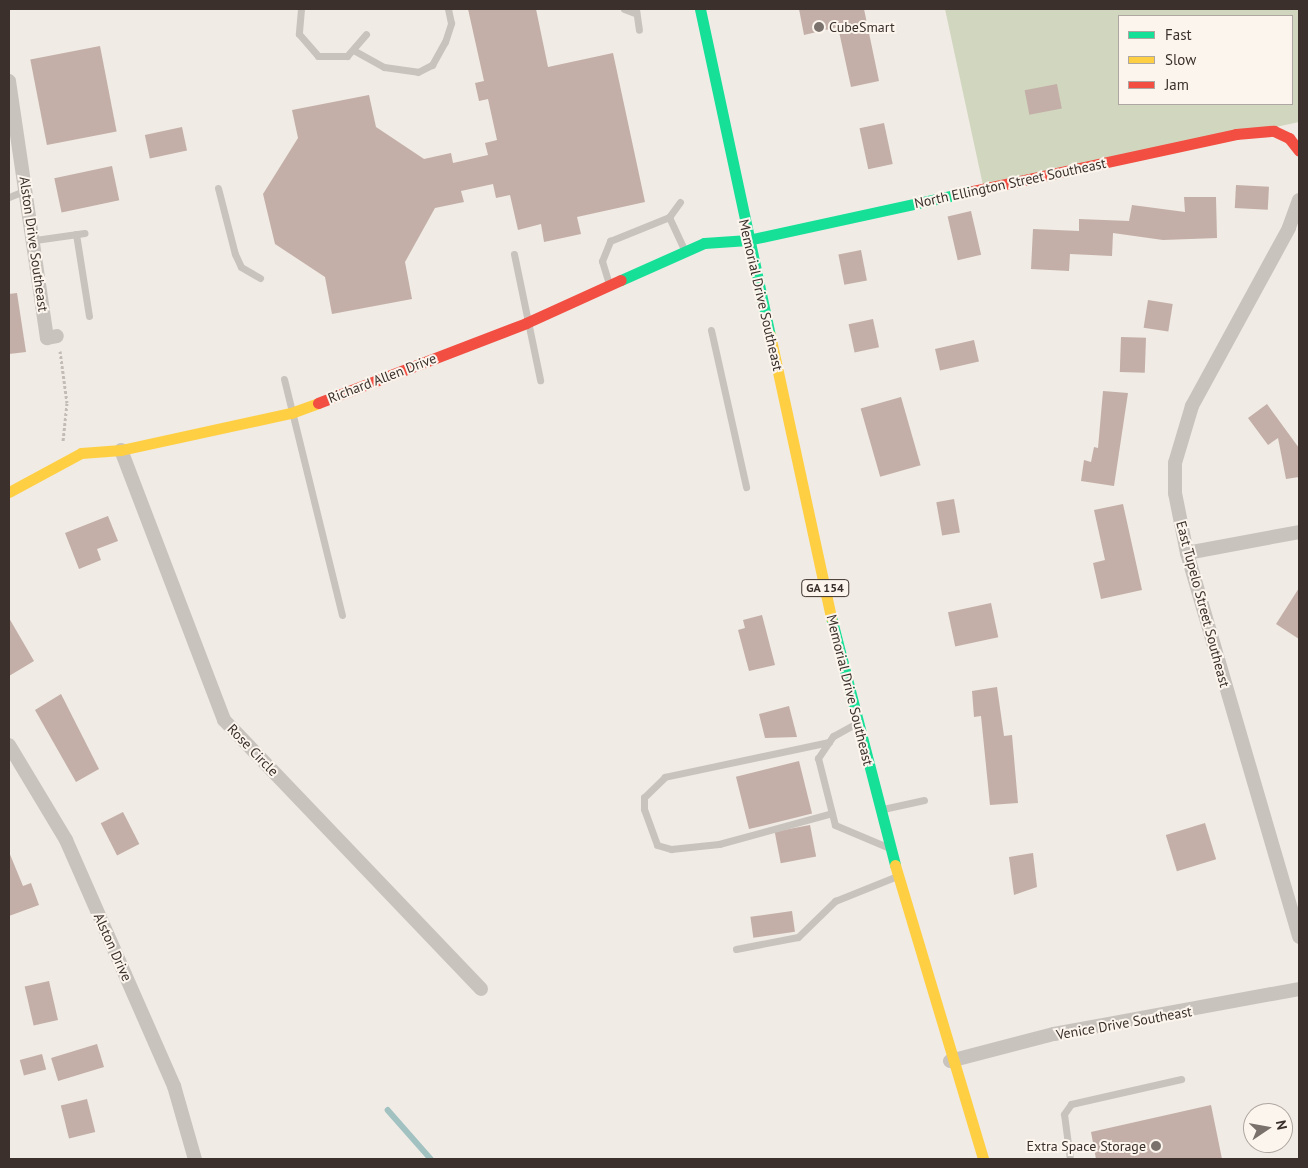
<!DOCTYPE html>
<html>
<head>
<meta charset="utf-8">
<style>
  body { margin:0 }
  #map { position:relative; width:1308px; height:1168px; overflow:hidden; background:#f0ebe5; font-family:"PT Sans",sans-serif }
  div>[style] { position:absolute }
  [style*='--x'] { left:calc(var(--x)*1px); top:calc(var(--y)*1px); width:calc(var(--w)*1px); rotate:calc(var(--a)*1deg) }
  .green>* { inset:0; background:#d1d6bf }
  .stream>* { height:5.5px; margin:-2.75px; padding:0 2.75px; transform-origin:2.75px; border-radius:2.75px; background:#a1c2c1 }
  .building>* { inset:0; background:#c3afa7; transform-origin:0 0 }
  .path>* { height:3px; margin-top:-1.5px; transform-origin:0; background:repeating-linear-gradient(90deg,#c2bbb6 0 2.5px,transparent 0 5px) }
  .lane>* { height:7px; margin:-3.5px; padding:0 3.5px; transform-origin:3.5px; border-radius:3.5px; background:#c9c3be }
  .street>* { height:14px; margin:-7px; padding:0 7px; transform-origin:7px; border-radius:7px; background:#c9c3be }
  .fast>* { height:11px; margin:-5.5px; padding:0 5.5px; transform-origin:5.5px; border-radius:5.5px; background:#16e098 }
  .slow>* { height:11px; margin:-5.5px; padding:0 5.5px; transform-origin:5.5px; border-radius:5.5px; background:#ffcf43 }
  .jam>* { height:11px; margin:-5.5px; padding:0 5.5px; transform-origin:5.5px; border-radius:5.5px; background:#f24e42 }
  .dots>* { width:14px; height:14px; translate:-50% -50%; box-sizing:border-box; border:2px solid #fbf5ee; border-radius:50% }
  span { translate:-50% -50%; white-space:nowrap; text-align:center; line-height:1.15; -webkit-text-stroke:4px #fbf5ee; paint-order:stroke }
  .shield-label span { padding:1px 4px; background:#fbf5ee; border:1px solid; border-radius:4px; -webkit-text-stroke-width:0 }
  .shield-label { font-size:12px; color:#3b302b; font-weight:700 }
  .poi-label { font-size:14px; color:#3b302b }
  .left { translate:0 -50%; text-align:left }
  .right { translate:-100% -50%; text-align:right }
  .street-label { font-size:14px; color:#3b302b }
  .frame { position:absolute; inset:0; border:10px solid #3b302b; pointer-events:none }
  .legend { position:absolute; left:1118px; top:15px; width:175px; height:90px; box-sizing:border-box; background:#fbf5ee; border:1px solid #aea6a0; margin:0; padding:6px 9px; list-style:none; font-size:15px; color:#3b302b }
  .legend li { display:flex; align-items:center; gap:10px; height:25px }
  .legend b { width:25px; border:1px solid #aea6a0 }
  .north { position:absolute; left:1243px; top:1103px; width:50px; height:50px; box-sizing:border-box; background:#fbf5ee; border:1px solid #aea6a0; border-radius:50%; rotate:78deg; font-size:14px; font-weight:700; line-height:20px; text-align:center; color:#3b302b }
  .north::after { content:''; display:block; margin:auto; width:18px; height:22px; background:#7a716c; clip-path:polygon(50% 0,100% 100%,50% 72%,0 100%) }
</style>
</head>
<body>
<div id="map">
  <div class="green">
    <i style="clip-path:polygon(evenodd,945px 9px,1299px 9px,1299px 122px,984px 190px,945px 9px,1119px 16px,1292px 16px,1292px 104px,1119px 104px,1119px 16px)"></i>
  </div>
  <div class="stream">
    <i style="--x:388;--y:1110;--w:65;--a:48.7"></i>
  </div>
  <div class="building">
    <i style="clip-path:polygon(468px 9px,536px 9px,548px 67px,613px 53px,645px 202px,577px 217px,581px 234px,544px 242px,541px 224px,518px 230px,510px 195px,496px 198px,493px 184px,461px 191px,464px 202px,435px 208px,405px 262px,412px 299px,332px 314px,325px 277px,275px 244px,263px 194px,298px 138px,292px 110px,369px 95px,376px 127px,424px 159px,451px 153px,453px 163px,488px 155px,485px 143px,497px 140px,488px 99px,479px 101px,475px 83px,484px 81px)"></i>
    <i style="clip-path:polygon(799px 9px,864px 9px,879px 81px,851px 87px,838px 27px,804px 35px)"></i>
    <i style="left:100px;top:46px;width:87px;height:71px;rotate:79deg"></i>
    <i style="left:1057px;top:84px;width:25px;height:33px;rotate:79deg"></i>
    <i style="left:884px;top:123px;width:42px;height:25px;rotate:78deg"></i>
    <i style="left:182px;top:127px;width:24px;height:38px;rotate:78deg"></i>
    <i style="left:112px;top:166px;width:35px;height:59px;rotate:78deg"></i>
    <i style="left:1236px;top:185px;width:33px;height:23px;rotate:3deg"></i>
    <i style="clip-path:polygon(1184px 197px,1216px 197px,1217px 238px,1163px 240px,1113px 233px,1112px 256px,1070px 254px,1069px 271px,1031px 269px,1033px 229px,1079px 231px,1079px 219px,1129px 221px,1132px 205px,1185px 212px)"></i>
    <i style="left:971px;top:211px;width:45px;height:24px;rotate:77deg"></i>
    <i style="left:861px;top:250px;width:31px;height:23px;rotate:79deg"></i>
    <i style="clip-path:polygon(17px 293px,26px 352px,9px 354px,9px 294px)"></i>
    <i style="left:1148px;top:300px;width:25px;height:28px;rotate:9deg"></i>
    <i style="left:873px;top:319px;width:29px;height:25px;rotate:78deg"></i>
    <i style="left:1121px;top:337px;width:25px;height:35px;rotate:2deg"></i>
    <i style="left:974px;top:340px;width:22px;height:40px;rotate:77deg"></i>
    <i style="clip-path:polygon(1103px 391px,1128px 393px,1114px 486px,1081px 481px,1084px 460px,1091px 462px,1094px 447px,1098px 448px)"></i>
    <i style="left:901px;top:397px;width:71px;height:42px;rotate:74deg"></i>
    <i style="clip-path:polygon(1267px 404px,1299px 448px,1299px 477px,1286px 479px,1278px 438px,1268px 445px,1248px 418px)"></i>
    <i style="left:954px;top:499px;width:34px;height:18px;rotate:80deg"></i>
    <i style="clip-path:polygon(1123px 504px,1142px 590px,1101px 599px,1093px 563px,1105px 560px,1094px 510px)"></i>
    <i style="clip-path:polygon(108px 516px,118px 541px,97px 549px,101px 560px,79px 569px,65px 533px)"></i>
    <i style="clip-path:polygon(1299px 588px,1299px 639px,1276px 624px)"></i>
    <i style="left:991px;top:603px;width:35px;height:44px;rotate:78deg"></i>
    <i style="clip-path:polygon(762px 615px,775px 665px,749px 671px,738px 630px,745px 628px,743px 620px)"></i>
    <i style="clip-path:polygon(9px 618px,34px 661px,9px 676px)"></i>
    <i style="clip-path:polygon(997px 687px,1004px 736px,1012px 735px,1018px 803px,990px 805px,981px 716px,974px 717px,972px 691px)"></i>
    <i style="clip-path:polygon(61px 694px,99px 769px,76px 782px,35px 710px)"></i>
    <i style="clip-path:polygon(789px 706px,797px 737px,765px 738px,759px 714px)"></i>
    <i style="left:799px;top:761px;width:54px;height:65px;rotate:76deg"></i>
    <i style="left:123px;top:812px;width:36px;height:25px;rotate:63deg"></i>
    <i style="left:1205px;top:823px;width:38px;height:41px;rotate:73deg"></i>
    <i style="left:810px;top:825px;width:32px;height:36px;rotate:79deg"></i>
    <i style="clip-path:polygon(9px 852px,23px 886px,31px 883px,39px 905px,9px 916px)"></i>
    <i style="clip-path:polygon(1033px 853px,1037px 887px,1014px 895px,1009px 857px)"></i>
    <i style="left:792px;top:911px;width:21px;height:42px;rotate:82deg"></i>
    <i style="left:49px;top:981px;width:40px;height:25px;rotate:77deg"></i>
    <i style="left:97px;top:1044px;width:24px;height:48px;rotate:73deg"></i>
    <i style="left:42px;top:1054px;width:16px;height:23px;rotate:75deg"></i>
    <i style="left:87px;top:1099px;width:34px;height:27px;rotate:76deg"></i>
    <i style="clip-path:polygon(1211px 1105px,1222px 1159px,1096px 1159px,1091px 1132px)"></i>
  </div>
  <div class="path">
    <i style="--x:60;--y:351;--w:52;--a:82.3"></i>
    <i style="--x:67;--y:403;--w:39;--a:96"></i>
  </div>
  <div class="lane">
    <i style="--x:301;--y:9;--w:25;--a:95"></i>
    <i style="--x:299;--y:34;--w:29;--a:49"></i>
    <i style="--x:318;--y:56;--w:29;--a:0"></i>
    <i style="--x:347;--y:56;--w:29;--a:-49"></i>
    <i style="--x:624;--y:9;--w:12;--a:20"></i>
    <i style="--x:636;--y:9;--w:21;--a:82"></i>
    <i style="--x:355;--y:51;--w:33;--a:29"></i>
    <i style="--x:384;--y:67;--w:34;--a:8"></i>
    <i style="--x:418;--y:72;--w:16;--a:-27"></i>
    <i style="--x:432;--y:65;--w:26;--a:-61"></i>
    <i style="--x:445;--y:42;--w:20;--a:-72"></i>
    <i style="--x:451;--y:23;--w:14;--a:-102"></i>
    <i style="--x:218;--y:188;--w:68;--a:75.6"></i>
    <i style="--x:235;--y:254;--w:14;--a:65"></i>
    <i style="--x:241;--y:267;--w:22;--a:30"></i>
    <i style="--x:9;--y:197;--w:18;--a:-22"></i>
    <i style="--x:680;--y:202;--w:19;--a:126"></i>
    <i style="--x:669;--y:217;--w:35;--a:65"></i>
    <i style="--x:76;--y:234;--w:83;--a:81"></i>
    <i style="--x:35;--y:240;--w:50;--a:-8"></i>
    <i style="--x:514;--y:254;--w:129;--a:78.3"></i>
    <i style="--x:609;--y:284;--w:24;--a:-107"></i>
    <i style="--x:602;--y:261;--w:22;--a:-68"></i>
    <i style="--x:610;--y:241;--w:64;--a:-22.1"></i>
    <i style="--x:711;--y:330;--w:161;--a:77.4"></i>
    <i style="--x:284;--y:379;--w:243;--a:76.2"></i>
    <i style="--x:855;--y:724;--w:25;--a:151"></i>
    <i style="--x:833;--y:736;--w:27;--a:124"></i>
    <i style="--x:818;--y:758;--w:69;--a:75.8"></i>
    <i style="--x:835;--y:825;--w:56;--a:22.9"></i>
    <i style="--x:829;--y:742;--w:168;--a:168"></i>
    <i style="--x:665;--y:777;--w:29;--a:136"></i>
    <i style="--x:644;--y:797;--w:12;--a:90"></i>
    <i style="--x:644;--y:809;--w:38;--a:70"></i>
    <i style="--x:657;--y:845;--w:15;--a:16"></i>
    <i style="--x:671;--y:849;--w:48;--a:-5.9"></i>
    <i style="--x:719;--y:844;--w:117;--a:-15.3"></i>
    <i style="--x:883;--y:809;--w:42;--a:-12.4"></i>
    <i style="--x:736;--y:949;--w:63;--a:-11"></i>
    <i style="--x:798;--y:937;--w:52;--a:-44.2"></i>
    <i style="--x:835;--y:901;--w:65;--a:-21.8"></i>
    <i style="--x:1070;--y:1159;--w:45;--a:-97.6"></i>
    <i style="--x:1064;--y:1114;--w:12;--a:-55"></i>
    <i style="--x:1071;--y:1104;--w:113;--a:-12.8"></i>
  </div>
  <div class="street">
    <i style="--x:9;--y:81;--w:260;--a:81.6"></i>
    <i style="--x:47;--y:338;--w:10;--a:-11"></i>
    <i style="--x:1299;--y:200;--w:30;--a:110"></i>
    <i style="--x:1289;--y:228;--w:203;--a:118.6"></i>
    <i style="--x:1192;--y:406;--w:59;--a:106.6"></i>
    <i style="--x:1175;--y:463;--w:30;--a:90"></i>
    <i style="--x:1175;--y:493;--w:61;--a:78.7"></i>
    <i style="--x:1187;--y:553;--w:400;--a:73.7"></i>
    <i style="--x:121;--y:450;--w:289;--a:69.1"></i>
    <i style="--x:224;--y:720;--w:372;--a:46.3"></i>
    <i style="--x:1187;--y:553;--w:114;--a:-10.6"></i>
    <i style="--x:9;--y:745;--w:111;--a:59"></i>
    <i style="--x:66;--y:840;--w:269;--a:66.3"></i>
    <i style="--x:174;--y:1086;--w:76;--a:74"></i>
    <i style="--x:950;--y:1061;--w:107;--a:-14.6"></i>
    <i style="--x:1054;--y:1034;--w:249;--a:-10.4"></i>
  </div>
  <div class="fast">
    <i style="--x:700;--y:9;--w:333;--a:77.9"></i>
    <i style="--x:621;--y:280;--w:91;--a:-24"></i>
    <i style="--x:704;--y:243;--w:44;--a:-3.9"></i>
    <i style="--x:748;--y:240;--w:230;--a:-12.3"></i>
    <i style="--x:831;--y:617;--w:256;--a:75.5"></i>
  </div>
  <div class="slow">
    <i style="--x:770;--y:335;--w:289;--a:77.8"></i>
    <i style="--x:9;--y:492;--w:82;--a:-28.4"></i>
    <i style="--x:81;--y:453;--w:40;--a:-4.3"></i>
    <i style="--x:121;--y:450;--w:174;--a:-12.3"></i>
    <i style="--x:291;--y:413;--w:29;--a:-20"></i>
    <i style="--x:895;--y:865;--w:307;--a:73.3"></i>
  </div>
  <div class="jam">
    <i style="--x:973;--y:191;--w:269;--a:-12.2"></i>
    <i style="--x:1236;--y:134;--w:38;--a:-5"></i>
    <i style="--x:1274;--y:131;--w:17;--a:25"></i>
    <i style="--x:1289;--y:138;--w:16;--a:52"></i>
    <i style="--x:318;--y:403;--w:223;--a:-21"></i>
    <i style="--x:526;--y:323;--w:104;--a:-24.4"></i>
  </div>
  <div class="dots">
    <i style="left:819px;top:27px;background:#7a716c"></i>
    <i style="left:1156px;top:1146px;background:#7a716c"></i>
  </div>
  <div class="shield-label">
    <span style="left:825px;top:588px">GA 154</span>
  </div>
  <div class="poi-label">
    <span class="left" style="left:829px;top:27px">CubeSmart</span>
    <span class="right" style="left:1146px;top:1146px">Extra Space Storage</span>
  </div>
  <div class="street-label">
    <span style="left:1010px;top:183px;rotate:-12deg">North Ellington Street Southeast</span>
    <span style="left:34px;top:244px;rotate:82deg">Alston Drive Southeast</span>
    <span style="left:761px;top:295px;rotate:77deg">Memorial Drive Southeast</span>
    <span style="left:382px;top:378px;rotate:-21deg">Richard Allen Drive</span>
    <span style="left:1203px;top:604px;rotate:75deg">East Tupelo Street Southeast</span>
    <span style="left:850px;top:690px;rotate:76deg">Memorial Drive Southeast</span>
    <span style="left:253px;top:750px;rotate:46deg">Rose Circle</span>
    <span style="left:113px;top:947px;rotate:66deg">Alston Drive</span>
    <span style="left:1124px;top:1023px;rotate:-10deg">Venice Drive Southeast</span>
  </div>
  <div class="frame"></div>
  <ul class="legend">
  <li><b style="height:6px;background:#16e098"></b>Fast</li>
  <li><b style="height:6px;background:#ffcf43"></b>Slow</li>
  <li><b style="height:6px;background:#f24e42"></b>Jam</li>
  </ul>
  <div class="north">N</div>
</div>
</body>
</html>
